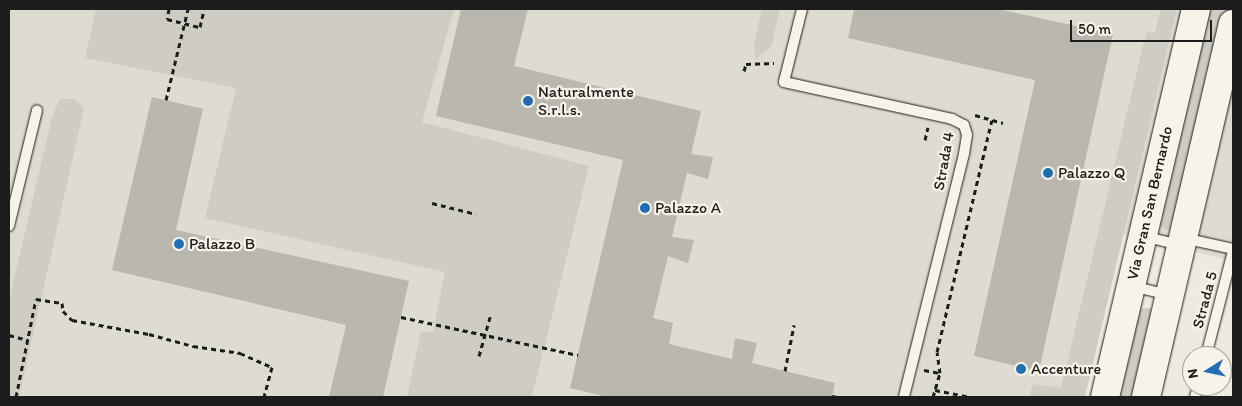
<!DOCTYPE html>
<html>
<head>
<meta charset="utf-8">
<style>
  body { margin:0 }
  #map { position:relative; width:1242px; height:406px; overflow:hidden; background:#eeeae0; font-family:Itim,sans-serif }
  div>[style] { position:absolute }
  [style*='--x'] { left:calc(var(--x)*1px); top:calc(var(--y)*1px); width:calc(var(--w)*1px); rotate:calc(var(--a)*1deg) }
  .built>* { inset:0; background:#dedbd1 }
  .green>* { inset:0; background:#cfccc3 }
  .building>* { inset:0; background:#bab7af }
  .path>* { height:3px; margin-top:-1.5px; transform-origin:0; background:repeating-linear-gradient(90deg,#1c1c1c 0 5px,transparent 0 9px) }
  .roads { filter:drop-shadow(0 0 1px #1c1c1c) drop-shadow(0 0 1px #1c1c1c) }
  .service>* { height:10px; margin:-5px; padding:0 5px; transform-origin:5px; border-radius:5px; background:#f7f3e8 }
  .secondary>* { height:28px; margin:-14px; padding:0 14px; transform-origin:14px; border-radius:14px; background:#f7f3e8 }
  .dots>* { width:14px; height:14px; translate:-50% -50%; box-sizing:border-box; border:2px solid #f7f3e8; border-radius:50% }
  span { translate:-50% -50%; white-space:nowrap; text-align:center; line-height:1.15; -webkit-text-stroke:4.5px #f7f3e8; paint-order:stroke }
  .poi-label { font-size:16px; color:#1c1c1c }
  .left { translate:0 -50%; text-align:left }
  .street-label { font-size:16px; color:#1c1c1c }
  .frame { position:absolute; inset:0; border:10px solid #1c1c1c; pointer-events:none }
  .north { position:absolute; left:1182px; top:346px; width:50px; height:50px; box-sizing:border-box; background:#f7f3e8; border:1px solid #9f9d96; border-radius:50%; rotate:260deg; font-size:14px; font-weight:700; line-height:20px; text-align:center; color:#1c1c1c }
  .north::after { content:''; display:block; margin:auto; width:18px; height:22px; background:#1f6fb2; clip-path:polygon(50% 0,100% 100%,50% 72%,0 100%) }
  .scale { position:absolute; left:1070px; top:20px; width:142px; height:22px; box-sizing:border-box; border:2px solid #1c1c1c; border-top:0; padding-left:6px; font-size:15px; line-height:18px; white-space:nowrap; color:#1c1c1c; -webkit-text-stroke:4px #f7f3e8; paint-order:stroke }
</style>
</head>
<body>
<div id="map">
  <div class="built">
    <i style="clip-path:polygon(9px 9px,1233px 9px,1233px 261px,1123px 235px,1083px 397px,9px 397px)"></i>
  </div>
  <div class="green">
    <i style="clip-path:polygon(96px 9px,454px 9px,422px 122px,589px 166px,532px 397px,407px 397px,421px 331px,433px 332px,445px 272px,205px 218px,236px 88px,85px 58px)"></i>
    <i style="clip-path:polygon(762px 9px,780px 9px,771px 47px,756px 59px,754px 45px)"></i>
    <i style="clip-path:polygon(1161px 9px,1177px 9px,1085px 397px,1029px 397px,1033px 384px,1061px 388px,1142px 50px,1147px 32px,1155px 33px)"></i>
    <i style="clip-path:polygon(1207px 9px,1226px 9px,1175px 228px,1167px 230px,1159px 224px)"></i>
    <i style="clip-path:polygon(60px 99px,75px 99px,84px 108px,19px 397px,9px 397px,9px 301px,52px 117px)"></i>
    <i style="clip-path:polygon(1150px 308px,1155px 314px,1138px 397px,1116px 397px,1139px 309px)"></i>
  </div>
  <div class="building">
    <i style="clip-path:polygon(461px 9px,528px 9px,514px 66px,701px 111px,691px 154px,713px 157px,708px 179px,687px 173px,672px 237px,694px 240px,688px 263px,668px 256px,653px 318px,673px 323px,669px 344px,673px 345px,732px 359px,735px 338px,757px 343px,752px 363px,835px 383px,832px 397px,607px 397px,570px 388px,623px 160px,436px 116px)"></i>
    <i style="clip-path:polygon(854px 9px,997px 9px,1113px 34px,1039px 371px,974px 356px,1035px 80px,848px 38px)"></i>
    <i style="clip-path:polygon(152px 97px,203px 109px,176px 230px,409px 281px,383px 397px,329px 397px,346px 325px,112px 270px)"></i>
  </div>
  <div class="path">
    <i style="--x:169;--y:9;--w:10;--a:101"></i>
    <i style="--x:167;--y:19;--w:34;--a:14"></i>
    <i style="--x:200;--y:27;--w:18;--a:-77"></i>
    <i style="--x:744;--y:71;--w:7;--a:-74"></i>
    <i style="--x:746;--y:64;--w:28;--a:-2"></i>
    <i style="--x:166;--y:100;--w:94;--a:-76.4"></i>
    <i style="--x:975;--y:115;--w:29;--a:16"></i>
    <i style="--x:925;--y:140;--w:13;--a:-77"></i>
    <i style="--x:432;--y:203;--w:45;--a:14"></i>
    <i style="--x:401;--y:317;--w:181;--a:12.1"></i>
    <i style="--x:9;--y:335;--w:20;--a:15"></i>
    <i style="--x:479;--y:356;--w:41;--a:-74.2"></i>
    <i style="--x:924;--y:370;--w:16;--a:11"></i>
    <i style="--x:940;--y:373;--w:21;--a:-98"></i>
    <i style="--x:937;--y:352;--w:238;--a:-76.7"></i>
    <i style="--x:785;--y:371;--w:47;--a:-78.9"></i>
    <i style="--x:935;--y:390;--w:36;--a:11"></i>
    <i style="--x:832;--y:396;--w:5;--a:11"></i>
    <i style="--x:16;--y:397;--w:100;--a:-78.5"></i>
    <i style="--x:36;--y:299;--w:26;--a:9"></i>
    <i style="--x:62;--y:303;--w:8;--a:83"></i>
    <i style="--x:63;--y:311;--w:13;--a:45"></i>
    <i style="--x:72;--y:320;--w:78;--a:10.3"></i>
    <i style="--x:149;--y:334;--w:46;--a:15.3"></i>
    <i style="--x:193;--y:346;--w:48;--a:8.5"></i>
    <i style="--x:240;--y:353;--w:35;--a:24"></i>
    <i style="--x:272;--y:367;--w:31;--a:105"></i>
    <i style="--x:933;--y:397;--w:25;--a:-74"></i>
  </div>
  <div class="roads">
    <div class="service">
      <i style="--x:802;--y:9;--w:75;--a:103.9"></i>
      <i style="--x:784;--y:82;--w:172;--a:12.4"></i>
      <i style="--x:952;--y:119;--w:13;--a:27"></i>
      <i style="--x:964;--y:125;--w:10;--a:73"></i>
      <i style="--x:967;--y:135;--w:19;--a:99"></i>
      <i style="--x:964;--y:154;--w:250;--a:103.9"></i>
      <i style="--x:9;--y:226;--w:119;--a:-76.4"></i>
      <i style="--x:1143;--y:236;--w:38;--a:14"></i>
      <i style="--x:1183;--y:238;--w:51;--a:12.4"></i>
      <i style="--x:1132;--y:286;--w:38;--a:14"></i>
      <i style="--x:1206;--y:356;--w:108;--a:-75.6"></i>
      <i style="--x:1195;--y:397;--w:11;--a:-75"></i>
    </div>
    <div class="secondary">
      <i style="--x:1105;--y:397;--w:399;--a:-76.8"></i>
      <i style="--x:1146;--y:397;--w:383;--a:-76.9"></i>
    </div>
  </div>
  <div class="dots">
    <i style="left:528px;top:101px;background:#1f6fb2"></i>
    <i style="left:1048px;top:173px;background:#1f6fb2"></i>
    <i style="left:645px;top:208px;background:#1f6fb2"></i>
    <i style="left:179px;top:244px;background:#1f6fb2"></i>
    <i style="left:1021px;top:369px;background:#1f6fb2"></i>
  </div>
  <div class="poi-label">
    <span class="left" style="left:538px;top:101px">Naturalmente<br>S.r.l.s.</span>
    <span class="left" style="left:1058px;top:173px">Palazzo Q</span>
    <span class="left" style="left:655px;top:208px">Palazzo A</span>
    <span class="left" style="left:189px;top:244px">Palazzo B</span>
    <span class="left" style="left:1031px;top:369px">Accenture</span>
  </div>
  <div class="street-label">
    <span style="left:944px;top:161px;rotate:-80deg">Strada 4</span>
    <span style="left:1150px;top:203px;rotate:-77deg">Via Gran San Bernardo</span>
    <span style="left:1205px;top:300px;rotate:-75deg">Strada 5</span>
  </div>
  <div class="frame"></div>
  <div class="north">N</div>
  <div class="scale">50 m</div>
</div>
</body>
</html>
